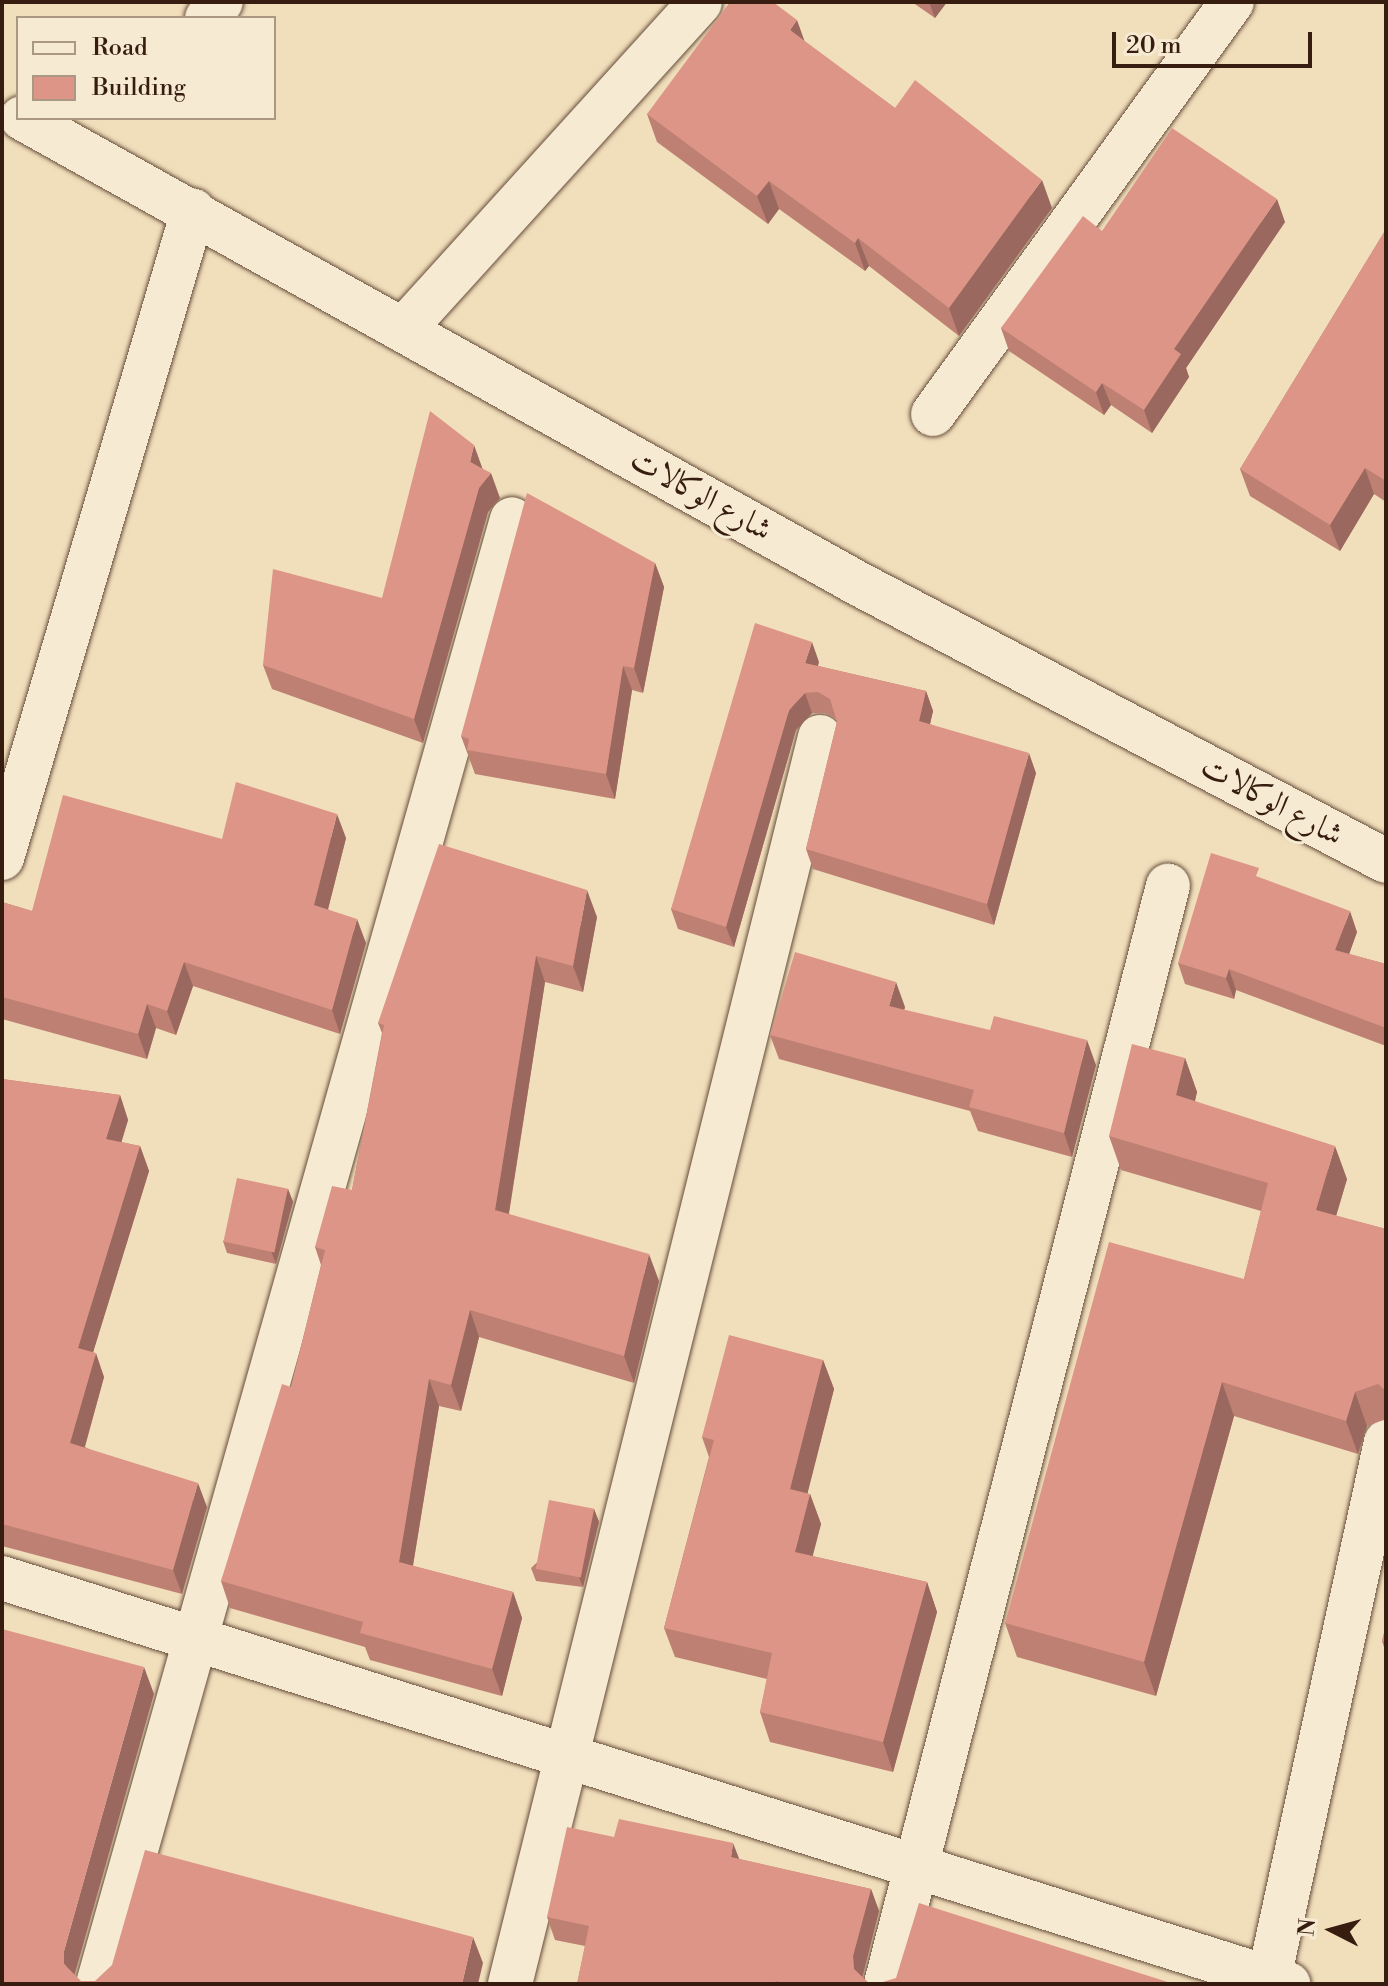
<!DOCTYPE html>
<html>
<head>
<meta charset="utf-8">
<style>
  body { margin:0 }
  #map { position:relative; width:1388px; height:1986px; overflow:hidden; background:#f1debb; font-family:"Libre Bodoni",Amiri,serif }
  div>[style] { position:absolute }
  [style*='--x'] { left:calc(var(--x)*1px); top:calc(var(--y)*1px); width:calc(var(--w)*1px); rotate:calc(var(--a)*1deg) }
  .roads { filter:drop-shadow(0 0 2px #664d3b) drop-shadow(0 0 2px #664d3b) }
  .street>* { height:44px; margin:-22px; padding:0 22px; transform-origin:22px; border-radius:22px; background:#f6ead3 }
  .secondary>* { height:44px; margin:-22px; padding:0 22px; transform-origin:22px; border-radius:22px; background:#f6ead3 }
  .wall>* { inset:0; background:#bd8073 }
  .shaded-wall>* { inset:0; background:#9a685e }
  .building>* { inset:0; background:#dc9586; transform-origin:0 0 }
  span { translate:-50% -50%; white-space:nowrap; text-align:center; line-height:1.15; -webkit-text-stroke:6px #f6ead3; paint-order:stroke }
  .street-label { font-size:32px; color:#371d10 }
  .frame { position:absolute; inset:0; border:4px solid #371d10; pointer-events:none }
  .legend { position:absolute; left:16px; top:16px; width:260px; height:104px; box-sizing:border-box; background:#f6ead3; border:2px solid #aa9885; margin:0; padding:10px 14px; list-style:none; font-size:24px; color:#371d10 }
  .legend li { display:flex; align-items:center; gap:16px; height:40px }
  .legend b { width:40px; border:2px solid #aa9885 }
  .north { position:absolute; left:1292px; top:1890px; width:80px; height:80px; -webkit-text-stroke:6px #f6ead3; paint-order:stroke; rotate:276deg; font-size:22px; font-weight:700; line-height:32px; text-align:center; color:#371d10 }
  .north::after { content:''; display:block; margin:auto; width:28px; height:36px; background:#371d10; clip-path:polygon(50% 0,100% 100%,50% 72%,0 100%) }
  .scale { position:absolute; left:1112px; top:32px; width:200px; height:36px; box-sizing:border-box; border:4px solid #371d10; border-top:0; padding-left:10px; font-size:24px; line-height:28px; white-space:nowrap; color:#371d10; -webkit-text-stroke:6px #f6ead3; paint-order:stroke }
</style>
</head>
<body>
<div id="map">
  <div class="roads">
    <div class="street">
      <i style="--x:207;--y:18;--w:21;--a:-49"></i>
      <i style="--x:403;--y:330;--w:442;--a:-47.8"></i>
      <i style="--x:933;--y:414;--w:509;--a:-54.03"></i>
      <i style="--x:2;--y:858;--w:675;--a:-73.55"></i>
      <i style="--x:2;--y:1578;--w:1349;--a:17.52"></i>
      <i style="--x:1269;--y:1978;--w:549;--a:-77.69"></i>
      <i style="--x:98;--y:1984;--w:1522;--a:-74.22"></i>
      <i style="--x:510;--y:1984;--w:1285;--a:-76.04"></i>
      <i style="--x:886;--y:1984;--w:1134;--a:-75.6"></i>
    </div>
    <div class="secondary">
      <i style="--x:22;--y:118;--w:958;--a:29.11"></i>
      <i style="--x:859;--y:584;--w:595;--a:27.73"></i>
    </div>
  </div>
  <div class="wall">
    <i style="clip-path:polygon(912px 2px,947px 2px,935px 18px)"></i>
    <i style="clip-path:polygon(805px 42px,895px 108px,1052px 208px,959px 336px,869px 266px,865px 271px,779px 209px,768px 224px,657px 142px,647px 114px)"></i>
    <i style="clip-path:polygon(1285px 222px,1186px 368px,1189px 377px,1152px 433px,1111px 405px,1104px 415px,1009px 351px,1001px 328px,1102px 231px)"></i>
    <i style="clip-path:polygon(1386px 229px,1386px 502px,1374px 494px,1340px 551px,1250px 496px,1240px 469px)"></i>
    <i style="clip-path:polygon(483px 469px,500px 498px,488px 512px,423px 743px,272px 689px,263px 665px,382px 598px)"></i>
    <i style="clip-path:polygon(655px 563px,664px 587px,643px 693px,632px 690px,615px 799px,475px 774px,461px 736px)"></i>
    <i style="clip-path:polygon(819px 662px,818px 666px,926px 691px,933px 711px,930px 724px,1036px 773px,994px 925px,813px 869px,806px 849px,837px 722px,836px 719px,825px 713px,812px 713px,796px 730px,734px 947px,678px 929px,671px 909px)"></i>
    <i style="clip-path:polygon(346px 838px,328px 909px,366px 943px,340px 1034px,193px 986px,176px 1035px,156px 1028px,147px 1059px,2px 1019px,2px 902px,32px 911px,222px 839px)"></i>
    <i style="clip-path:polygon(1263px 879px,1357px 932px,1349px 954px,1386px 964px,1386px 1046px,1236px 990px,1234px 999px,1185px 984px,1178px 963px)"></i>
    <i style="clip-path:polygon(597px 917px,583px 992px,545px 982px,509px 1214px,659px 1281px,634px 1383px,479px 1337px,461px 1411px,439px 1406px,413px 1566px,513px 1592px,522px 1618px,502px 1696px,370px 1660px,365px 1647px,230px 1608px,221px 1581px,291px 1387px,321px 1265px,315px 1247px,352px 1190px,382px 1033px,378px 1023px)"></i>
    <i style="clip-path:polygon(905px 1007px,904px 1010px,1096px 1065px,1072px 1157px,978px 1131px,970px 1111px,779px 1059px,770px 1035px)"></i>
    <i style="clip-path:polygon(1185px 1058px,1197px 1092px,1195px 1101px,1347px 1179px,1336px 1216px,1386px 1229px,1386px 1419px,1367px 1426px,1358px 1454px,1234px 1416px,1156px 1696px,1017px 1657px,1005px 1623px,1244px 1279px,1261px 1211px,1121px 1170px,1109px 1136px)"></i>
    <i style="clip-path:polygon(2px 1079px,120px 1095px,128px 1120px,121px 1142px,140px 1146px,149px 1171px,93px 1352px,104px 1377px,85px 1447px,207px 1507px,182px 1594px,2px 1546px)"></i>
    <i style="clip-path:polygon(288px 1189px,293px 1202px,276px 1264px,227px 1253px,223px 1241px)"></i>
    <i style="clip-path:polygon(823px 1360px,834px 1389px,807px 1494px,810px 1494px,821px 1524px,812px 1556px,927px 1582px,937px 1612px,893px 1772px,770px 1742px,760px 1712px,767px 1679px,675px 1657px,664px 1628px,709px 1457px,702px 1437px)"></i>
    <i style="clip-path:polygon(594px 1509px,599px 1522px,583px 1587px,536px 1581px,531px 1568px)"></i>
    <i style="clip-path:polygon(1386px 1625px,1386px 1653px,1382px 1641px)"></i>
    <i style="clip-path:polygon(614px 1837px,739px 1859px,871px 1889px,879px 1911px,862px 1977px,869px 1984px,577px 1984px,585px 1946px,555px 1940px,547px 1917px)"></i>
  </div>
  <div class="shaded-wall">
    <i style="clip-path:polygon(929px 2px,947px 2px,935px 18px)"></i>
    <i style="clip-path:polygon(797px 20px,807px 48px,790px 30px)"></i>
    <i style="clip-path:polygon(1042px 180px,1052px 208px,959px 336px,949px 308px)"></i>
    <i style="clip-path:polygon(769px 181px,779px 209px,768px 224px,757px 196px)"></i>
    <i style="clip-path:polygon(1277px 199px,1285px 222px,1186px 368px,1189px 377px,1152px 433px,1144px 410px,1174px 349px)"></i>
    <i style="clip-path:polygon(858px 238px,869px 266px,865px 271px,855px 243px)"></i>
    <i style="clip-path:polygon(1102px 383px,1111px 405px,1104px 415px,1096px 392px)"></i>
    <i style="clip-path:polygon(474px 445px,483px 470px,470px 462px)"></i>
    <i style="clip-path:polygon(1365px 468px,1374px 494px,1340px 551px,1330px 525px)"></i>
    <i style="clip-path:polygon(491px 473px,500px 498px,488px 512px,423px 743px,414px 719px,479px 488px)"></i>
    <i style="clip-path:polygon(655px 563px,664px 587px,643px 693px,634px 668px)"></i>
    <i style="clip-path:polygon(812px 642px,819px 662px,812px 683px,805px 663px)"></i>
    <i style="clip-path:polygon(623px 666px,632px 690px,615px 799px,606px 774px)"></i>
    <i style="clip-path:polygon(926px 691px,933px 711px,926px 741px,919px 721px)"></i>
    <i style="clip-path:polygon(805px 693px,812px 713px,796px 730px,734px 947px,726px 927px,789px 710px)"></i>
    <i style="clip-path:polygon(1029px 753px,1036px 773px,994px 925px,987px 904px)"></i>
    <i style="clip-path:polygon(337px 814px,346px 838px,323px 929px,314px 905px)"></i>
    <i style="clip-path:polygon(587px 890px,597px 917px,583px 992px,573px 966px)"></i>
    <i style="clip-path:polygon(1350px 911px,1357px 932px,1343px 971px,1335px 950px)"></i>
    <i style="clip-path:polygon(357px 919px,366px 943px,340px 1034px,332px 1010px)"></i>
    <i style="clip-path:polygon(536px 956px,545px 982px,505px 1237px,495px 1210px)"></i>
    <i style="clip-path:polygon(184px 962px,193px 986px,176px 1035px,167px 1011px)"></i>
    <i style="clip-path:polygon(1229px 969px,1236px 990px,1234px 999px,1226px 978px)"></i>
    <i style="clip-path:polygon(896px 982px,905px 1007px,898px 1031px,889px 1006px)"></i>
    <i style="clip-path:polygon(147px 1004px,156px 1028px,147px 1059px,138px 1034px)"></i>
    <i style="clip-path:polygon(1087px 1040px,1096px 1065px,1072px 1157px,1064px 1133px)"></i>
    <i style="clip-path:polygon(1185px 1058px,1197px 1092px,1188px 1129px,1176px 1095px)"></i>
    <i style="clip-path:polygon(120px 1095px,128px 1120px,115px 1164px,106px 1139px)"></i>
    <i style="clip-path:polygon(140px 1146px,149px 1171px,87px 1372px,78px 1348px)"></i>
    <i style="clip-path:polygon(1335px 1146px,1347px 1179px,1328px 1243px,1316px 1210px)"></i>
    <i style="clip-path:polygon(288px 1189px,293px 1202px,276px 1264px,271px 1251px)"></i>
    <i style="clip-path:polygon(649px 1254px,659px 1281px,634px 1383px,624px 1356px)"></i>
    <i style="clip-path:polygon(470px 1310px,479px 1337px,461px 1411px,451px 1385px)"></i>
    <i style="clip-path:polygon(96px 1353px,104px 1377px,79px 1467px,70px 1443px)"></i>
    <i style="clip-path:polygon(823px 1360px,834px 1389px,801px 1519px,790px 1489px)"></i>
    <i style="clip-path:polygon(429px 1379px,439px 1406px,409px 1589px,399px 1562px)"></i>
    <i style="clip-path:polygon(1222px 1382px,1234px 1416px,1156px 1696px,1144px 1662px)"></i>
    <i style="clip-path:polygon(1355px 1392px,1367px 1426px,1358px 1454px,1346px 1421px)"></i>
    <i style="clip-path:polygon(198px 1483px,207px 1507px,182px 1594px,173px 1570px)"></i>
    <i style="clip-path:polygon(810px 1494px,821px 1524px,806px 1582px,795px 1552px)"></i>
    <i style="clip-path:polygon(594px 1509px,599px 1522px,583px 1587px,578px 1575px)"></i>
    <i style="clip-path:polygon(927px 1582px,937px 1612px,893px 1772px,883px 1742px)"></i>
    <i style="clip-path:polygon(513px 1592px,522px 1618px,502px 1696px,492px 1669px)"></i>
    <i style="clip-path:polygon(144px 1667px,154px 1694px,74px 1977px,64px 1964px,64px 1951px)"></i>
    <i style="clip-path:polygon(733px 1843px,742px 1866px,731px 1857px)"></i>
    <i style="clip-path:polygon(871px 1889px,879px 1911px,862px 1979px,854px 1969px,853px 1956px)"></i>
    <i style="clip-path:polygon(473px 1937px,483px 1963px,478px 1984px,462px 1984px)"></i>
  </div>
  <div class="building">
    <i style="clip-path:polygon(730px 2px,773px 2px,797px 20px,790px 30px,895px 108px,915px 80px,1042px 180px,949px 308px,858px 238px,855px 243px,769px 181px,757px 196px,647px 114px)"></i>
    <i style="clip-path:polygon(1172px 128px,1277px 199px,1174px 349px,1181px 354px,1144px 410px,1102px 383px,1096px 392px,1001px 328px,1083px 216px,1102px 231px)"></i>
    <i style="clip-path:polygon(1386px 229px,1386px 481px,1365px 468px,1330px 525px,1240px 469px)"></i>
    <i style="clip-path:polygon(430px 411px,474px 445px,470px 462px,491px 473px,479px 488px,414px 719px,263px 665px,273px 569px,382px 598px)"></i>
    <i style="clip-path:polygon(527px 493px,655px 563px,634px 668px,623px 666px,606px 774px,467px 750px,469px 739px,461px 736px)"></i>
    <i style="clip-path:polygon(755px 623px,812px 642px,805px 663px,926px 691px,919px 721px,1029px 753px,987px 904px,806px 849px,837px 722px,830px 699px,818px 692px,805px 693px,789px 710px,726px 927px,671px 909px)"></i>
    <i style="clip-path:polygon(236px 782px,337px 814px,314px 905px,357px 919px,332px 1010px,184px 962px,167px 1011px,147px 1004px,138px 1034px,2px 997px,2px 902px,32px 911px,63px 795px,222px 839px)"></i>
    <i style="clip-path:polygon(439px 844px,587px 890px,573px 966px,536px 956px,495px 1210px,649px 1254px,624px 1356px,470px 1310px,451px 1385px,429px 1379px,399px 1562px,513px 1592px,492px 1669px,360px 1633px,363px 1622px,221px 1581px,282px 1384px,291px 1387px,325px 1250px,315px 1247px,332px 1186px,352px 1190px,384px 1025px,378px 1023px)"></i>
    <i style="clip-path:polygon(1211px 853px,1259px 868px,1256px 876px,1350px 911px,1335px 950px,1386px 964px,1386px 1028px,1229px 969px,1226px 978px,1178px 963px)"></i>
    <i style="clip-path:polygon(795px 952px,896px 982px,889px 1006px,990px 1030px,994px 1016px,1087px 1040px,1064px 1133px,969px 1107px,974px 1090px,770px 1035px)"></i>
    <i style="clip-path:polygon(1132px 1044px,1185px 1058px,1176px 1095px,1335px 1146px,1316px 1210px,1386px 1229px,1386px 1391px,1378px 1384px,1355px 1392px,1346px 1421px,1222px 1382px,1144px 1662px,1005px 1623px,1109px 1242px,1244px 1279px,1268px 1183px,1109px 1136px)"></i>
    <i style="clip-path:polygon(2px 1079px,120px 1095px,106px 1139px,140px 1146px,78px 1348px,96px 1353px,70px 1443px,198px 1483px,173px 1570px,2px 1524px)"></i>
    <i style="left:237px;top:1178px;width:52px;height:65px;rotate:12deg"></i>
    <i style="clip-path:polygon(729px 1335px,823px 1360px,790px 1489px,810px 1494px,795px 1552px,927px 1582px,883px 1742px,760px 1712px,772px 1653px,664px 1628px,714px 1440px,702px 1437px)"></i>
    <i style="left:549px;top:1500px;width:46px;height:70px;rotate:11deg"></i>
    <i style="clip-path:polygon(1386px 1625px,1386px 1642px,1382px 1641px)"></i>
    <i style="clip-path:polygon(2px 1629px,144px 1667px,64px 1951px,64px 1964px,81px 1981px,95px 1981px,112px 1965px,145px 1850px,473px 1937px,462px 1984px,2px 1984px)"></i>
    <i style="clip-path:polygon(619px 1819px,733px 1843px,731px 1857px,871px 1889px,853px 1956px,854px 1969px,870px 1984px,788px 1984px,776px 1981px,775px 1984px,577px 1984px,589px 1926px,547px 1917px,567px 1827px,614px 1837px)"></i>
    <i style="clip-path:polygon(919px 1903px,1174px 1984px,876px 1984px,896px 1978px)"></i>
  </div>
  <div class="street-label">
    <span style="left:701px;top:495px;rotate:29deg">شارع الوكالات</span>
    <span style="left:1272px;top:801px;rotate:28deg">شارع الوكالات</span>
  </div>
  <div class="frame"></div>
  <ul class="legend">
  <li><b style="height:10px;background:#f6ead3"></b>Road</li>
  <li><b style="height:22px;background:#dc9586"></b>Building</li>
  </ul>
  <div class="north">N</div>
  <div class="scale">20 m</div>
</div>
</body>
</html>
